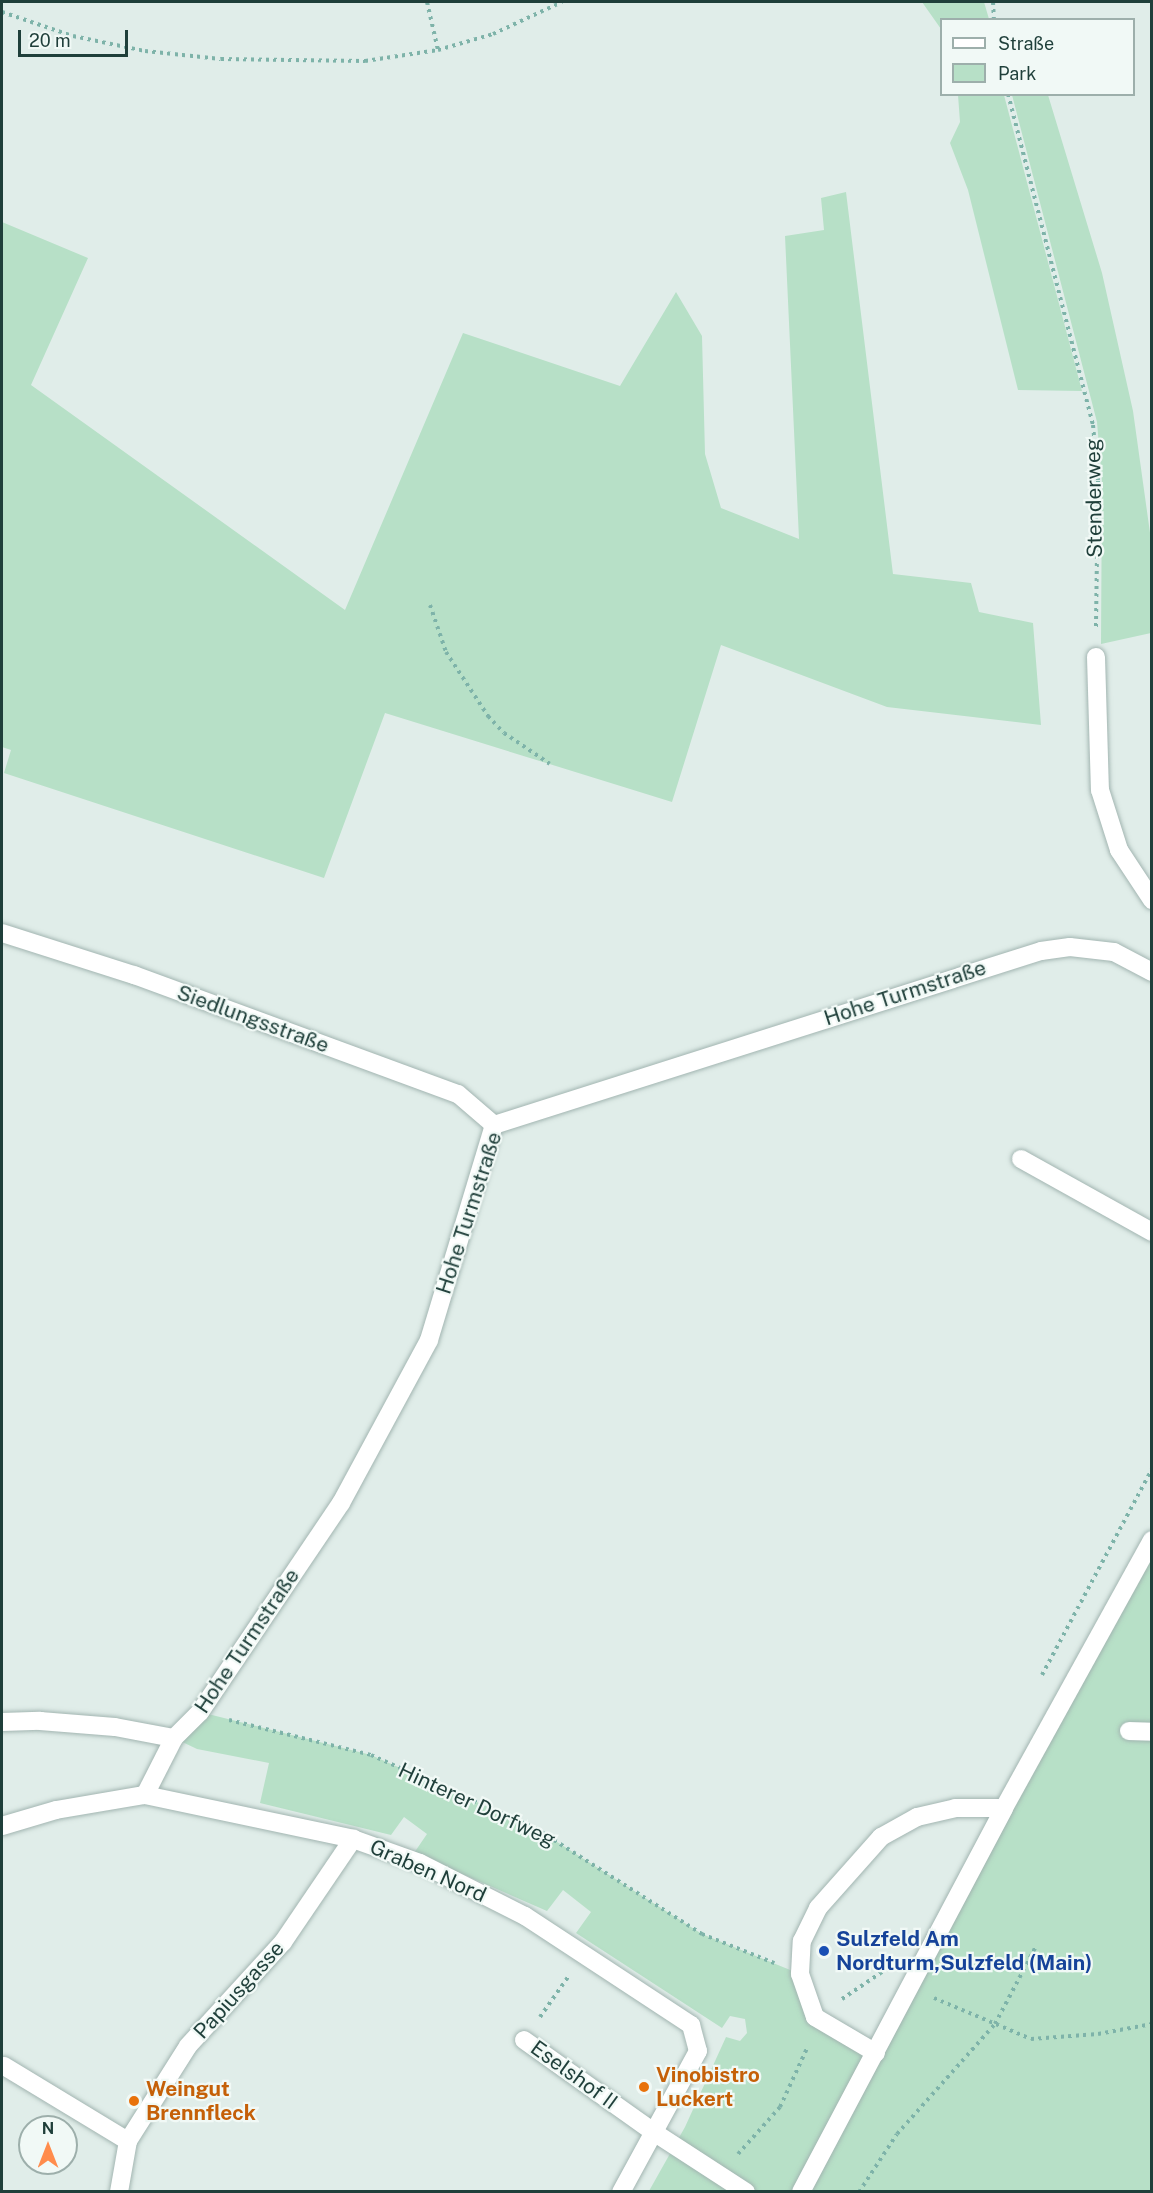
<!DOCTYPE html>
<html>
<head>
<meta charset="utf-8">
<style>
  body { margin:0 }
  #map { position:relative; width:1153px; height:2193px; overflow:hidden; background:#e0ede9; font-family:"Public Sans",sans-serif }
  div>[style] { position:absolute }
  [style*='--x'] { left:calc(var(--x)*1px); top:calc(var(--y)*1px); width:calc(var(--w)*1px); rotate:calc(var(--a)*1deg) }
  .green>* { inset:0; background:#b7e0c7 }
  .path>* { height:4px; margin-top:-2px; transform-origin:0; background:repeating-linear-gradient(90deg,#7eb3a9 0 3px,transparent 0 7.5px) }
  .roads { filter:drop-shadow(0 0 2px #a2b5b1) drop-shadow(0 0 2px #a2b5b1) }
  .lane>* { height:18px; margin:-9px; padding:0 9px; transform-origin:9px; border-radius:9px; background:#fff }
  .street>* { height:18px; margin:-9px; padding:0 9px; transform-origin:9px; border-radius:9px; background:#fff }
  .secondary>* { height:18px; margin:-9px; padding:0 9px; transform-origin:9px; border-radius:9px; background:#fff }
  .dots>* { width:16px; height:16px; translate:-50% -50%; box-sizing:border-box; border:3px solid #f1f9f6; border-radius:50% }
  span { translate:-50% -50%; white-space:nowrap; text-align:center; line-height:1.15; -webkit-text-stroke:4.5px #f1f9f6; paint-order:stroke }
  .street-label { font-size:21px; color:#1f3f3a }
  .transit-label { font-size:21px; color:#164399; font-weight:700 }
  .left { translate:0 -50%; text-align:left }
  .food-label { font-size:21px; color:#c56008; font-weight:700 }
  .frame { position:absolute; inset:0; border:3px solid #1f3f3a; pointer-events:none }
  .legend { position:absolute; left:940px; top:18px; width:195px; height:78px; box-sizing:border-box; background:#f1f9f6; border:2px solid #9dafab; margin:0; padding:8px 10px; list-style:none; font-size:18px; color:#1f3f3a }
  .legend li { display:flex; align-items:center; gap:12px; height:30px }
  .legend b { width:30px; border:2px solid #9dafab }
  .north { position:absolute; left:18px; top:2115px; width:60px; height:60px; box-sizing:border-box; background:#f1f9f6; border:2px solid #9dafab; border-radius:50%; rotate:0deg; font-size:16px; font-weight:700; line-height:24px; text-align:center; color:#1f3f3a }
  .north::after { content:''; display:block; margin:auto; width:21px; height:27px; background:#ff8c4c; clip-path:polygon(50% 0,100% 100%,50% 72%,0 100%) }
  .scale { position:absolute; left:18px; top:30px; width:110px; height:27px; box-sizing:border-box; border:3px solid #1f3f3a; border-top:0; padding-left:8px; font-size:18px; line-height:21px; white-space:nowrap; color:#1f3f3a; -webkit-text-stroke:4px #f1f9f6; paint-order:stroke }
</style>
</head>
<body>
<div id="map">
  <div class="green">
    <i style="clip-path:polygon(922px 2px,984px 2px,989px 19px,942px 20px,941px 29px)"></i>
    <i style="clip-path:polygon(958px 95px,1004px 95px,1082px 391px,1018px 390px,968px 190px,950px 143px,960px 122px)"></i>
    <i style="clip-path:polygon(1012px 95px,1048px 95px,1102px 273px,1133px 411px,1151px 540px,1151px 633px,1101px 644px,1102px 481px,1097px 422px)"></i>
    <i style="clip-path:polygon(846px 192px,893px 574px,971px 583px,979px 612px,1033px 623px,1041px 725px,887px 707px,721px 645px,672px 802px,385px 713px,324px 878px,4px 773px,11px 750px,2px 747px,2px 222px,88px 258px,31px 385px,345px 610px,463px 333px,620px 386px,676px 292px,702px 336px,705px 454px,721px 508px,799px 539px,785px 236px,824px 230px,821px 198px)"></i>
    <i style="clip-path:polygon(1151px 1540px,1151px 2191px,649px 2191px,685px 2127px,726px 2037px,740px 2041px,747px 2033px,745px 2019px,730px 2016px,722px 2028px,576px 1933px,591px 1912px,563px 1890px,547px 1911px,414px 1853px,427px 1834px,404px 1817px,391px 1835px,260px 1803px,269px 1763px,197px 1749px,174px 1738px,200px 1712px,371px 1755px,535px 1828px,702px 1934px,800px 1974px,815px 2017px,876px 2053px)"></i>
  </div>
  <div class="path">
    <i style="--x:427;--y:2;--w:49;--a:77.1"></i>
    <i style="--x:993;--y:2;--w:18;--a:87"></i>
    <i style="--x:2;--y:12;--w:75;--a:18.7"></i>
    <i style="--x:73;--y:36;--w:74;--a:11.8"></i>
    <i style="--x:145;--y:51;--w:76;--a:6"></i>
    <i style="--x:221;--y:59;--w:144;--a:0.8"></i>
    <i style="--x:365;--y:61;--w:74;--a:-8.6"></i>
    <i style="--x:438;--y:50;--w:57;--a:-16.2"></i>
    <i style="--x:493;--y:34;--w:76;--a:-24.9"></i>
    <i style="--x:1008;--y:94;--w:342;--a:75.6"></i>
    <i style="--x:1093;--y:425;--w:56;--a:84.9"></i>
    <i style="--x:1098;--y:481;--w:148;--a:90.8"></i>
    <i style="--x:430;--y:605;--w:50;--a:71.2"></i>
    <i style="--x:446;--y:652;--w:77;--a:56.7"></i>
    <i style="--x:488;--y:716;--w:23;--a:47"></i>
    <i style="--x:504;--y:733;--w:55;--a:34"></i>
    <i style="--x:1042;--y:1675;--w:234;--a:-61.9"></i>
    <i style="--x:229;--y:1720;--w:146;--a:13.8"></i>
    <i style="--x:371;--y:1755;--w:180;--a:24"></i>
    <i style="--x:535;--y:1828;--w:198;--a:32.4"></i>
    <i style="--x:702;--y:1934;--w:78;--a:21.9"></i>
    <i style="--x:934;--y:1998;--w:105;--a:22.9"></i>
    <i style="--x:1031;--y:2039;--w:67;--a:-4.3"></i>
    <i style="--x:1098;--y:2034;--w:55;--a:-10.5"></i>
    <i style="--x:842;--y:1999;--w:52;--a:-34"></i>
    <i style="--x:540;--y:2017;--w:49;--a:-55"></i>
    <i style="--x:738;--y:2154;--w:63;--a:-48.2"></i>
    <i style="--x:780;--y:2107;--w:67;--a:-65.3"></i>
    <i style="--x:859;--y:2192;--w:69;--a:-56.8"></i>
    <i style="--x:897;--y:2134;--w:147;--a:-48.3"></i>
    <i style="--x:995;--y:2024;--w:86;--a:-62.2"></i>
  </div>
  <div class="roads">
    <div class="lane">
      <i style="--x:1021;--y:1159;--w:150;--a:29.1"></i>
      <i style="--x:1129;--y:1731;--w:23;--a:2"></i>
      <i style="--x:145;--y:1795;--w:64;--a:-63"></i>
      <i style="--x:2;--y:1826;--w:56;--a:-16.5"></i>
      <i style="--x:56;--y:1810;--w:90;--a:-9.6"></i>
      <i style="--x:145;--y:1795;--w:213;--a:11.9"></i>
      <i style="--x:353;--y:1839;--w:71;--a:19.7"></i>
      <i style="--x:420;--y:1863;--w:118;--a:26.8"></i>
      <i style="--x:525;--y:1916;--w:199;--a:33.3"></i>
      <i style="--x:691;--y:2025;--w:27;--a:75"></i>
      <i style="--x:698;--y:2051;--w:161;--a:118.6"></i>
      <i style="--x:524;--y:2040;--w:157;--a:35.4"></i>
      <i style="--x:876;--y:2053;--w:71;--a:-149.5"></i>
      <i style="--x:815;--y:2017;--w:46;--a:-109.2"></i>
      <i style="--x:800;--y:1974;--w:33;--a:-87"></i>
      <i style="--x:802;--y:1941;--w:37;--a:-64"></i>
      <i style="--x:818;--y:1908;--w:95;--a:-48.4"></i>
      <i style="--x:881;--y:1837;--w:41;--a:-29.1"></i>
      <i style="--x:917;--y:1817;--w:39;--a:-13"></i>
      <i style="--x:955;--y:1808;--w:49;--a:0"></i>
      <i style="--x:4;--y:2066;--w:145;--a:31.2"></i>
      <i style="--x:119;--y:2192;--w:52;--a:-80"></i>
      <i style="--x:128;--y:2141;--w:112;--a:-57.7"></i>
      <i style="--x:188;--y:2046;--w:141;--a:-47.6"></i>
      <i style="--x:283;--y:1942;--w:125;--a:-55.8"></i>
    </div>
    <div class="street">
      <i style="--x:1096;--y:657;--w:133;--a:88.3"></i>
      <i style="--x:1100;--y:790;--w:63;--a:72.4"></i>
      <i style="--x:1119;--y:850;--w:60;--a:56.6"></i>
      <i style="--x:2;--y:933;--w:139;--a:17.7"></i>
      <i style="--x:134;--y:975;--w:345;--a:20.2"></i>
      <i style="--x:458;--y:1094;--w:48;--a:40.7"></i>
      <i style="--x:494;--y:1125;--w:574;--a:-17.65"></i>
      <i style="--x:1041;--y:951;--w:29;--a:-8"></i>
      <i style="--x:1070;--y:947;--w:44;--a:6.5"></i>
      <i style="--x:1114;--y:952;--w:43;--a:27.8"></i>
      <i style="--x:2;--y:1722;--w:38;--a:-2"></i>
      <i style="--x:40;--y:1721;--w:75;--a:4.6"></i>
      <i style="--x:115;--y:1727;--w:60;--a:10.6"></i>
      <i style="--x:174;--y:1738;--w:37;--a:-45"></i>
      <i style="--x:200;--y:1712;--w:252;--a:-56"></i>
      <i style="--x:341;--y:1503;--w:185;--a:-61.6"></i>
      <i style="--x:429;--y:1340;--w:225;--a:-73.2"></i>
      <i style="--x:652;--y:2131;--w:112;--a:33"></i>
    </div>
    <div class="secondary">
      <i style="--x:801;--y:2192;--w:434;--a:-62.1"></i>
      <i style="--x:1004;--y:1808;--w:306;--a:-61.1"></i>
    </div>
  </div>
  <div class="dots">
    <i style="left:824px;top:1951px;background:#1a4fb4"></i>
    <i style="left:644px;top:2087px;background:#e8710a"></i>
    <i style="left:134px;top:2101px;background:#e8710a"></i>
  </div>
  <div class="street-label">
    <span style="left:1094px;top:498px;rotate:-91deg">Stenderweg</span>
    <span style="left:905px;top:993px;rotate:-18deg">Hohe Turmstraße</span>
    <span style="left:253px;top:1019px;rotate:20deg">Siedlungsstraße</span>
    <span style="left:469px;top:1213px;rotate:-72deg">Hohe Turmstraße</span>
    <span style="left:247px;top:1641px;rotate:-56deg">Hohe Turmstraße</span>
    <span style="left:477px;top:1805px;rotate:25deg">Hinterer Dorfweg</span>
    <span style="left:428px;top:1871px;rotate:24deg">Graben Nord</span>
    <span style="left:239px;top:1990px;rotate:-48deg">Papiusgasse</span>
    <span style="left:574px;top:2075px;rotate:36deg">Eselshof II</span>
  </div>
  <div class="transit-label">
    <span class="left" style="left:836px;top:1951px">Sulzfeld Am<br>Nordturm,Sulzfeld (Main)</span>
  </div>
  <div class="food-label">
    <span class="left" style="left:656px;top:2087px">Vinobistro<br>Luckert</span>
    <span class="left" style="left:146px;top:2101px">Weingut<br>Brennfleck</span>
  </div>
  <div class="frame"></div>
  <ul class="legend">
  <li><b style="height:8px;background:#fff"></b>Straße</li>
  <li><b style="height:16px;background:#b7e0c7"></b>Park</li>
  </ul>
  <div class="north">N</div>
  <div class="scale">20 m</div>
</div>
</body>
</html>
